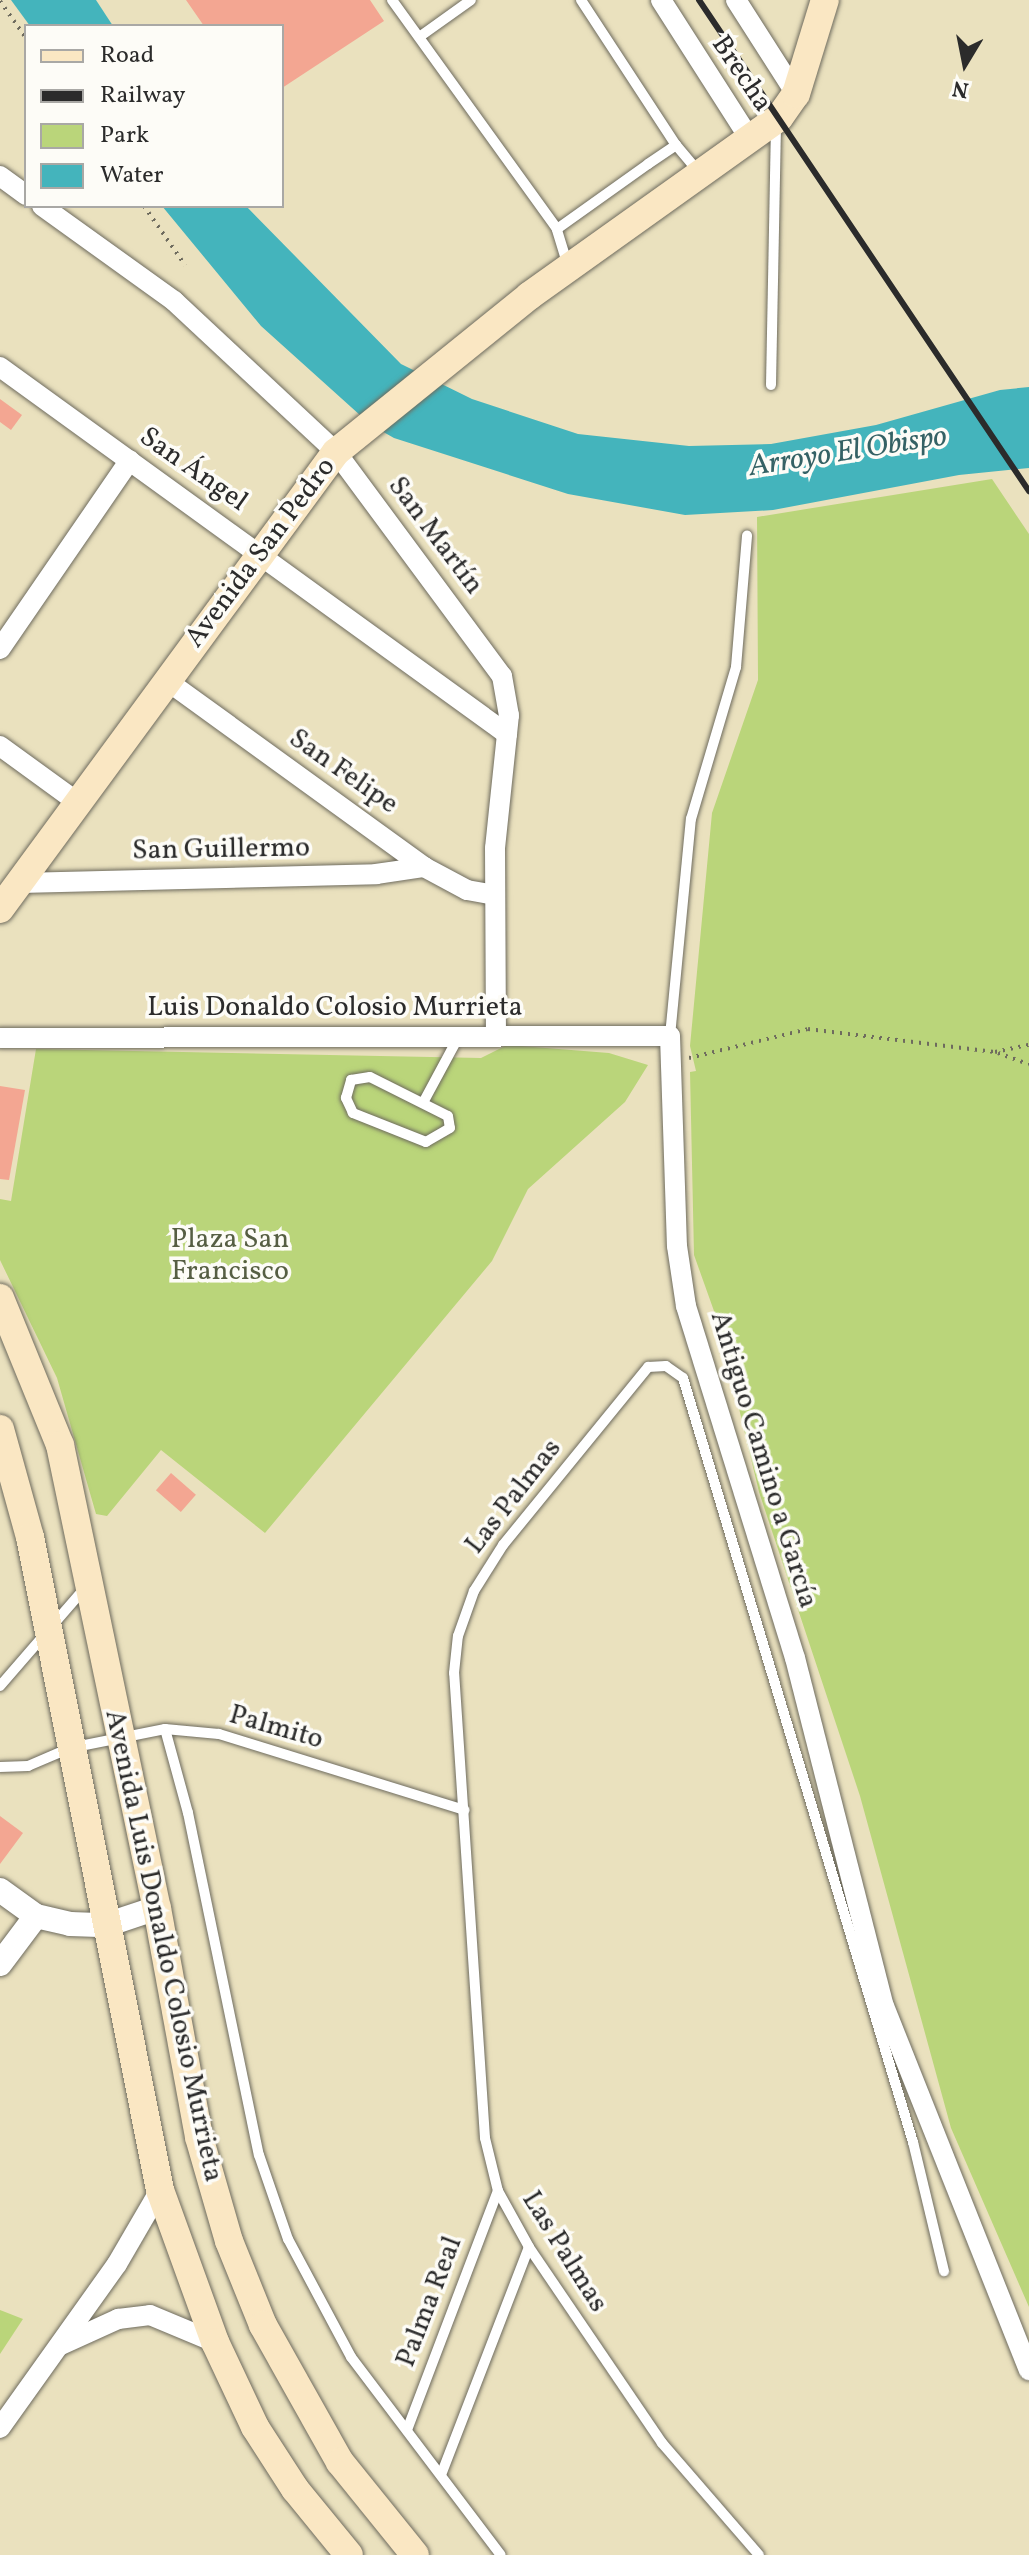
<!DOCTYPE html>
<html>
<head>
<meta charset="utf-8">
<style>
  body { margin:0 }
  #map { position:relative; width:1029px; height:2555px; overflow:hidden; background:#eae1be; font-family:Vollkorn,serif }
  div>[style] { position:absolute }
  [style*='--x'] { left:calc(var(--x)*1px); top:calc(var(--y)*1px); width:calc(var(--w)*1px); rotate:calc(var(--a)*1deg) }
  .green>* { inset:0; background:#bad57a }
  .water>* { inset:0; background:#44b4bc }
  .building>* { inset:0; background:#f3a692; transform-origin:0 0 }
  .path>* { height:4px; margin-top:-2px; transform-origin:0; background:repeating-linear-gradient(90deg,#6e6b5e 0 2px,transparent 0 8px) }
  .roads { filter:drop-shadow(0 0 2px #6e6b5e) drop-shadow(0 0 2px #6e6b5e) }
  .service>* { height:10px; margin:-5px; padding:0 5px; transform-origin:5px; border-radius:5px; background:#fff }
  .minor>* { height:20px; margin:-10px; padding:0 10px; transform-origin:10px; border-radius:10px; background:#fff }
  .tertiary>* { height:24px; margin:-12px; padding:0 12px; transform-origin:12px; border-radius:12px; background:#fff }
  .secondary>* { height:28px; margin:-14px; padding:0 14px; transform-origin:14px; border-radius:14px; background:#fae7c3 }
  .rail>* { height:6px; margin:-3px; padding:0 3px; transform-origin:3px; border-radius:3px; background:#2b2b2b }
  span { translate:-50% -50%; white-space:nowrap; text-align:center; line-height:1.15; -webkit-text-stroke:7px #fdfcf7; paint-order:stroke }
  .street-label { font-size:28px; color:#2b2b2b }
  .park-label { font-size:28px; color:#565e43 }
  .water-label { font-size:30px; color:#356265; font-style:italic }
  .legend { position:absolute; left:24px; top:24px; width:260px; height:184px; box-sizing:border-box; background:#fdfcf7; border:2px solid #a9a8a5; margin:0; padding:10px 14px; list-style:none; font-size:24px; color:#2b2b2b }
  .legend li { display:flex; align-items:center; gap:16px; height:40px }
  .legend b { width:40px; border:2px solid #a9a8a5 }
  .north { position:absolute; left:925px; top:24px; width:80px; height:80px; -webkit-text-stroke:6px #fdfcf7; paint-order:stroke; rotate:190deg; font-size:22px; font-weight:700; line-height:32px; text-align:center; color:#2b2b2b }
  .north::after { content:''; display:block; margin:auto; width:28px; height:36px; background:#2b2b2b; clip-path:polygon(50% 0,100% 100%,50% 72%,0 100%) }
</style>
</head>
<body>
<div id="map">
  <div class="green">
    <i style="clip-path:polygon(992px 479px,1029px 534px,1029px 2307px,951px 2128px,860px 1796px,759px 1492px,719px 1325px,694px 1255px,690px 1072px,696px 1071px,690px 1046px,712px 813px,758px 680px,757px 517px)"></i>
    <i style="clip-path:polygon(507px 1045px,609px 1053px,648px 1065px,625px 1102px,528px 1189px,492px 1261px,265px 1533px,161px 1450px,107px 1516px,96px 1514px,57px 1378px,0 1260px,0 1199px,11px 1201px,36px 1049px,481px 1058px)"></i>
    <i style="clip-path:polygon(0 2310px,23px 2319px,0 2354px)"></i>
  </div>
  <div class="water">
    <i style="clip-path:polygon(11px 0,96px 0,113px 26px,30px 26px)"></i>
    <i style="clip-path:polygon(162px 206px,246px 206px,401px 364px,472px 399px,578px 434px,689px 446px,771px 444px,876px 425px,1000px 390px,1029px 387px,1029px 468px,959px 475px,773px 510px,685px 515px,568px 494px,394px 438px,371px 425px,261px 326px)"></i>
  </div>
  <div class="building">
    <i style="clip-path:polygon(186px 0,370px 0,384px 21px,282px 88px,282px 26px,204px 26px)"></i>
    <i style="clip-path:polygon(0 399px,22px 415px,11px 430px,0 422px)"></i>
    <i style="clip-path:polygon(0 1086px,25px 1090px,9px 1180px,0 1179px)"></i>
    <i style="left:171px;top:1473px;width:33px;height:23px;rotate:41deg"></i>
    <i style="clip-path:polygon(0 1816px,23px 1833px,0 1864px)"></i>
  </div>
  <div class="path">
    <i style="--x:0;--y:1;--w:45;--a:54.9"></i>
    <i style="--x:144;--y:206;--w:72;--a:55.2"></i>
    <i style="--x:998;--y:1053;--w:33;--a:20"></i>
    <i style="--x:689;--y:1058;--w:122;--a:-13.7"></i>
    <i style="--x:808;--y:1029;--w:188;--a:7"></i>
    <i style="--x:995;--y:1052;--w:35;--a:-12"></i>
  </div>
  <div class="roads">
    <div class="service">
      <i style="--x:392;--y:0;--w:282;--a:54.2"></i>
      <i style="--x:581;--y:0;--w:173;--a:56.8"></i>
      <i style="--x:422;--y:35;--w:60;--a:-35.5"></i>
      <i style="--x:568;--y:266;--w:39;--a:-107"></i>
      <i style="--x:557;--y:229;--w:112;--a:-35.5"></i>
      <i style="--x:648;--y:164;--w:34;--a:-34"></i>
      <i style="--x:676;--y:145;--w:35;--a:50"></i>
      <i style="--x:771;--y:385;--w:258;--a:-88.9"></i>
      <i style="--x:670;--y:1036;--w:218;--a:-84.5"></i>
      <i style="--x:691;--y:819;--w:159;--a:-73.5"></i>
      <i style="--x:736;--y:667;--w:132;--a:-85.2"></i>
      <i style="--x:370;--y:1077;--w:87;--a:26.6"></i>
      <i style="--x:448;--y:1116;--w:12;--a:81"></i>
      <i style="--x:450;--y:1128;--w:28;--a:150"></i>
      <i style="--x:426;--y:1142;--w:79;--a:-158.3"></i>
      <i style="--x:353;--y:1113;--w:17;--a:-115"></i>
      <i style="--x:346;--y:1098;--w:19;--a:-74"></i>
      <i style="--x:351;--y:1080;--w:19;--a:-9"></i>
      <i style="--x:424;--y:1101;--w:74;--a:-61.7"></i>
      <i style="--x:0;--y:1686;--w:130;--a:-49.1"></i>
      <i style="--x:165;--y:1729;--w:87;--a:74.7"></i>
      <i style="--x:188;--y:1813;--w:349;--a:78.3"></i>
      <i style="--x:259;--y:2155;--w:89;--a:71"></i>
      <i style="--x:288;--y:2239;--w:134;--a:61.9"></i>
      <i style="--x:351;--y:2357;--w:248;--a:52.9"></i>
      <i style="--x:0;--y:1767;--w:28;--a:-2"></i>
      <i style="--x:28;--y:1766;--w:46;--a:-23.2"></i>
      <i style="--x:70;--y:1748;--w:97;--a:-11.3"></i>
      <i style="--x:165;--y:1729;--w:54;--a:5.3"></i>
      <i style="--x:219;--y:1734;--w:257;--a:17.2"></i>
      <i style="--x:407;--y:2430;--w:256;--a:-69.2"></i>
      <i style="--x:441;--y:2475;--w:244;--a:-68.9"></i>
      <i style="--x:759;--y:2555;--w:148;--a:-130.9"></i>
      <i style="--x:662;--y:2443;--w:237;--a:-124.2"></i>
      <i style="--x:529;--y:2247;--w:64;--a:-119"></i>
      <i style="--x:498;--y:2191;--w:55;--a:-103.8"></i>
      <i style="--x:485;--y:2138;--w:466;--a:-93.8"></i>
      <i style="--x:454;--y:1673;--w:37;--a:-84"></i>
      <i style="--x:458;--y:1636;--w:48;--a:-70.4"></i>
      <i style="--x:474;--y:1591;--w:54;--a:-57.8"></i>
      <i style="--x:503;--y:1545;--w:230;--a:-50.8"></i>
      <i style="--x:648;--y:1367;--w:18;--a:-3"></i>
      <i style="--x:666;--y:1366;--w:21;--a:35"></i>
      <i style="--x:683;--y:1378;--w:798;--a:73.25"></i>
      <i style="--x:913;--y:2142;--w:133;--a:76.5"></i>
    </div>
    <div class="minor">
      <i style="--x:661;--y:0;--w:165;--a:57.4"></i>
      <i style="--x:736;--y:0;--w:112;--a:57.4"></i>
      <i style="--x:0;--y:176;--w:32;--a:36"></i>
      <i style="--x:42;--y:206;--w:163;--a:35.7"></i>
      <i style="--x:174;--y:301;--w:221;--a:43"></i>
      <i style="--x:336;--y:452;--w:279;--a:53.5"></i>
      <i style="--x:502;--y:676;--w:40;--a:80"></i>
      <i style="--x:509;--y:715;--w:134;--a:96"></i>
      <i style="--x:495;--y:848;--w:186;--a:89.7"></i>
      <i style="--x:0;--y:367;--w:626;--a:35.9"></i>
      <i style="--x:0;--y:649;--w:229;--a:-55.5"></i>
      <i style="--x:166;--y:680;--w:319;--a:35.9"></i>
      <i style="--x:424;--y:867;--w:49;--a:28.1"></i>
      <i style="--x:467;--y:890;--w:27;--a:10"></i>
      <i style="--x:0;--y:746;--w:95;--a:36"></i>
      <i style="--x:20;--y:883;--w:356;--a:-1.4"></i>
      <i style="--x:376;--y:874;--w:49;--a:-8.3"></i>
      <i style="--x:0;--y:1038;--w:670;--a:-0.17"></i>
      <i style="--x:670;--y:1036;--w:210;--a:88.1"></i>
      <i style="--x:677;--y:1246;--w:61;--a:81.5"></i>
      <i style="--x:686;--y:1306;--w:368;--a:72.8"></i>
      <i style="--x:795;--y:1658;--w:359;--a:75.7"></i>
      <i style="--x:884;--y:2006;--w:392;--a:68.3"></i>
      <i style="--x:61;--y:2345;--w:63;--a:-24.5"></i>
      <i style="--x:118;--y:2319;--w:32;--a:-7"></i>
      <i style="--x:150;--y:2315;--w:70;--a:22.6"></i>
      <i style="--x:0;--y:2428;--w:201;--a:-54.5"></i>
      <i style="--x:117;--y:2264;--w:86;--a:-59.8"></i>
    </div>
    <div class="tertiary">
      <i style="--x:0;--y:1890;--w:44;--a:35.8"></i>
      <i style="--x:36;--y:1916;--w:35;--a:13"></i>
      <i style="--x:70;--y:1924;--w:36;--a:2"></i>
      <i style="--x:106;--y:1925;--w:54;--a:-18.4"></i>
      <i style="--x:0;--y:1964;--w:60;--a:-53.1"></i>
    </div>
    <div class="secondary">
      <i style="--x:0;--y:909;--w:567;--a:-53.68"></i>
      <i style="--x:336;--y:452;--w:248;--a:-38.9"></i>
      <i style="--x:529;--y:296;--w:307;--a:-35.5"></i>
      <i style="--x:779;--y:118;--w:29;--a:-55"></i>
      <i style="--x:796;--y:94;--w:98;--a:-72.9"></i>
      <i style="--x:0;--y:1298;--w:159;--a:67.8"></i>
      <i style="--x:60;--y:1445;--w:473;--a:78.2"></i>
      <i style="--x:157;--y:1908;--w:233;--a:79.6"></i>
      <i style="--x:199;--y:2137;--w:108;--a:73.9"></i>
      <i style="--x:229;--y:2241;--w:91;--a:68"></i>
      <i style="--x:263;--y:2325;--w:157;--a:60.7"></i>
      <i style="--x:340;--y:2462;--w:119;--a:51.1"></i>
      <i style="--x:0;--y:1429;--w:112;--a:74.5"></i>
      <i style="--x:30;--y:1537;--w:666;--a:78.74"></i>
      <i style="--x:160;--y:2190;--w:162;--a:70.1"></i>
      <i style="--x:215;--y:2342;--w:94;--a:64.8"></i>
      <i style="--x:255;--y:2427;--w:74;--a:57.2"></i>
      <i style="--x:295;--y:2489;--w:85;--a:50.7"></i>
    </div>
  </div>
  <div class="rail">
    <i style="--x:699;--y:0;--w:592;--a:56.1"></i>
  </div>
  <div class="street-label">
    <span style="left:741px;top:74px;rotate:56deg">Brecha</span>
    <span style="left:193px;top:470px;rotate:35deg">San Ángel</span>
    <span style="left:435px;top:536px;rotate:53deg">San Martín</span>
    <span style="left:261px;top:553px;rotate:-53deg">Avenida San Pedro</span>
    <span style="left:343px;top:772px;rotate:35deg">San Felipe</span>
    <span style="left:221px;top:850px;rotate:-1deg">San Guillermo</span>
    <span style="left:335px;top:1008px">Luis Donaldo Colosio Murrieta</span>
    <span style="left:763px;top:1460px;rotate:73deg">Antiguo Camino a García</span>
    <span style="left:514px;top:1497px;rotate:-52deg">Las Palmas</span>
    <span style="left:276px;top:1728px;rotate:16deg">Palmito</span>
    <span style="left:163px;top:1946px;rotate:78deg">Avenida Luis Donaldo Colosio Murrieta</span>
    <span style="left:564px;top:2252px;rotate:58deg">Las Palmas</span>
    <span style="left:430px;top:2302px;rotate:-69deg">Palma Real</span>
  </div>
  <div class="park-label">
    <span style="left:230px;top:1256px">Plaza San<br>Francisco</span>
  </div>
  <div class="water-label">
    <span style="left:848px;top:452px;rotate:-9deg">Arroyo El Obispo</span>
  </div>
  <ul class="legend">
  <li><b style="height:10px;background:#fae7c3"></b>Road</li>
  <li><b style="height:10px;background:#2b2b2b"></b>Railway</li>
  <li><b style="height:22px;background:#bad57a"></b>Park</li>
  <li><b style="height:22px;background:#44b4bc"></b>Water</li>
  </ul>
  <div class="north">N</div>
</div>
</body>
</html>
